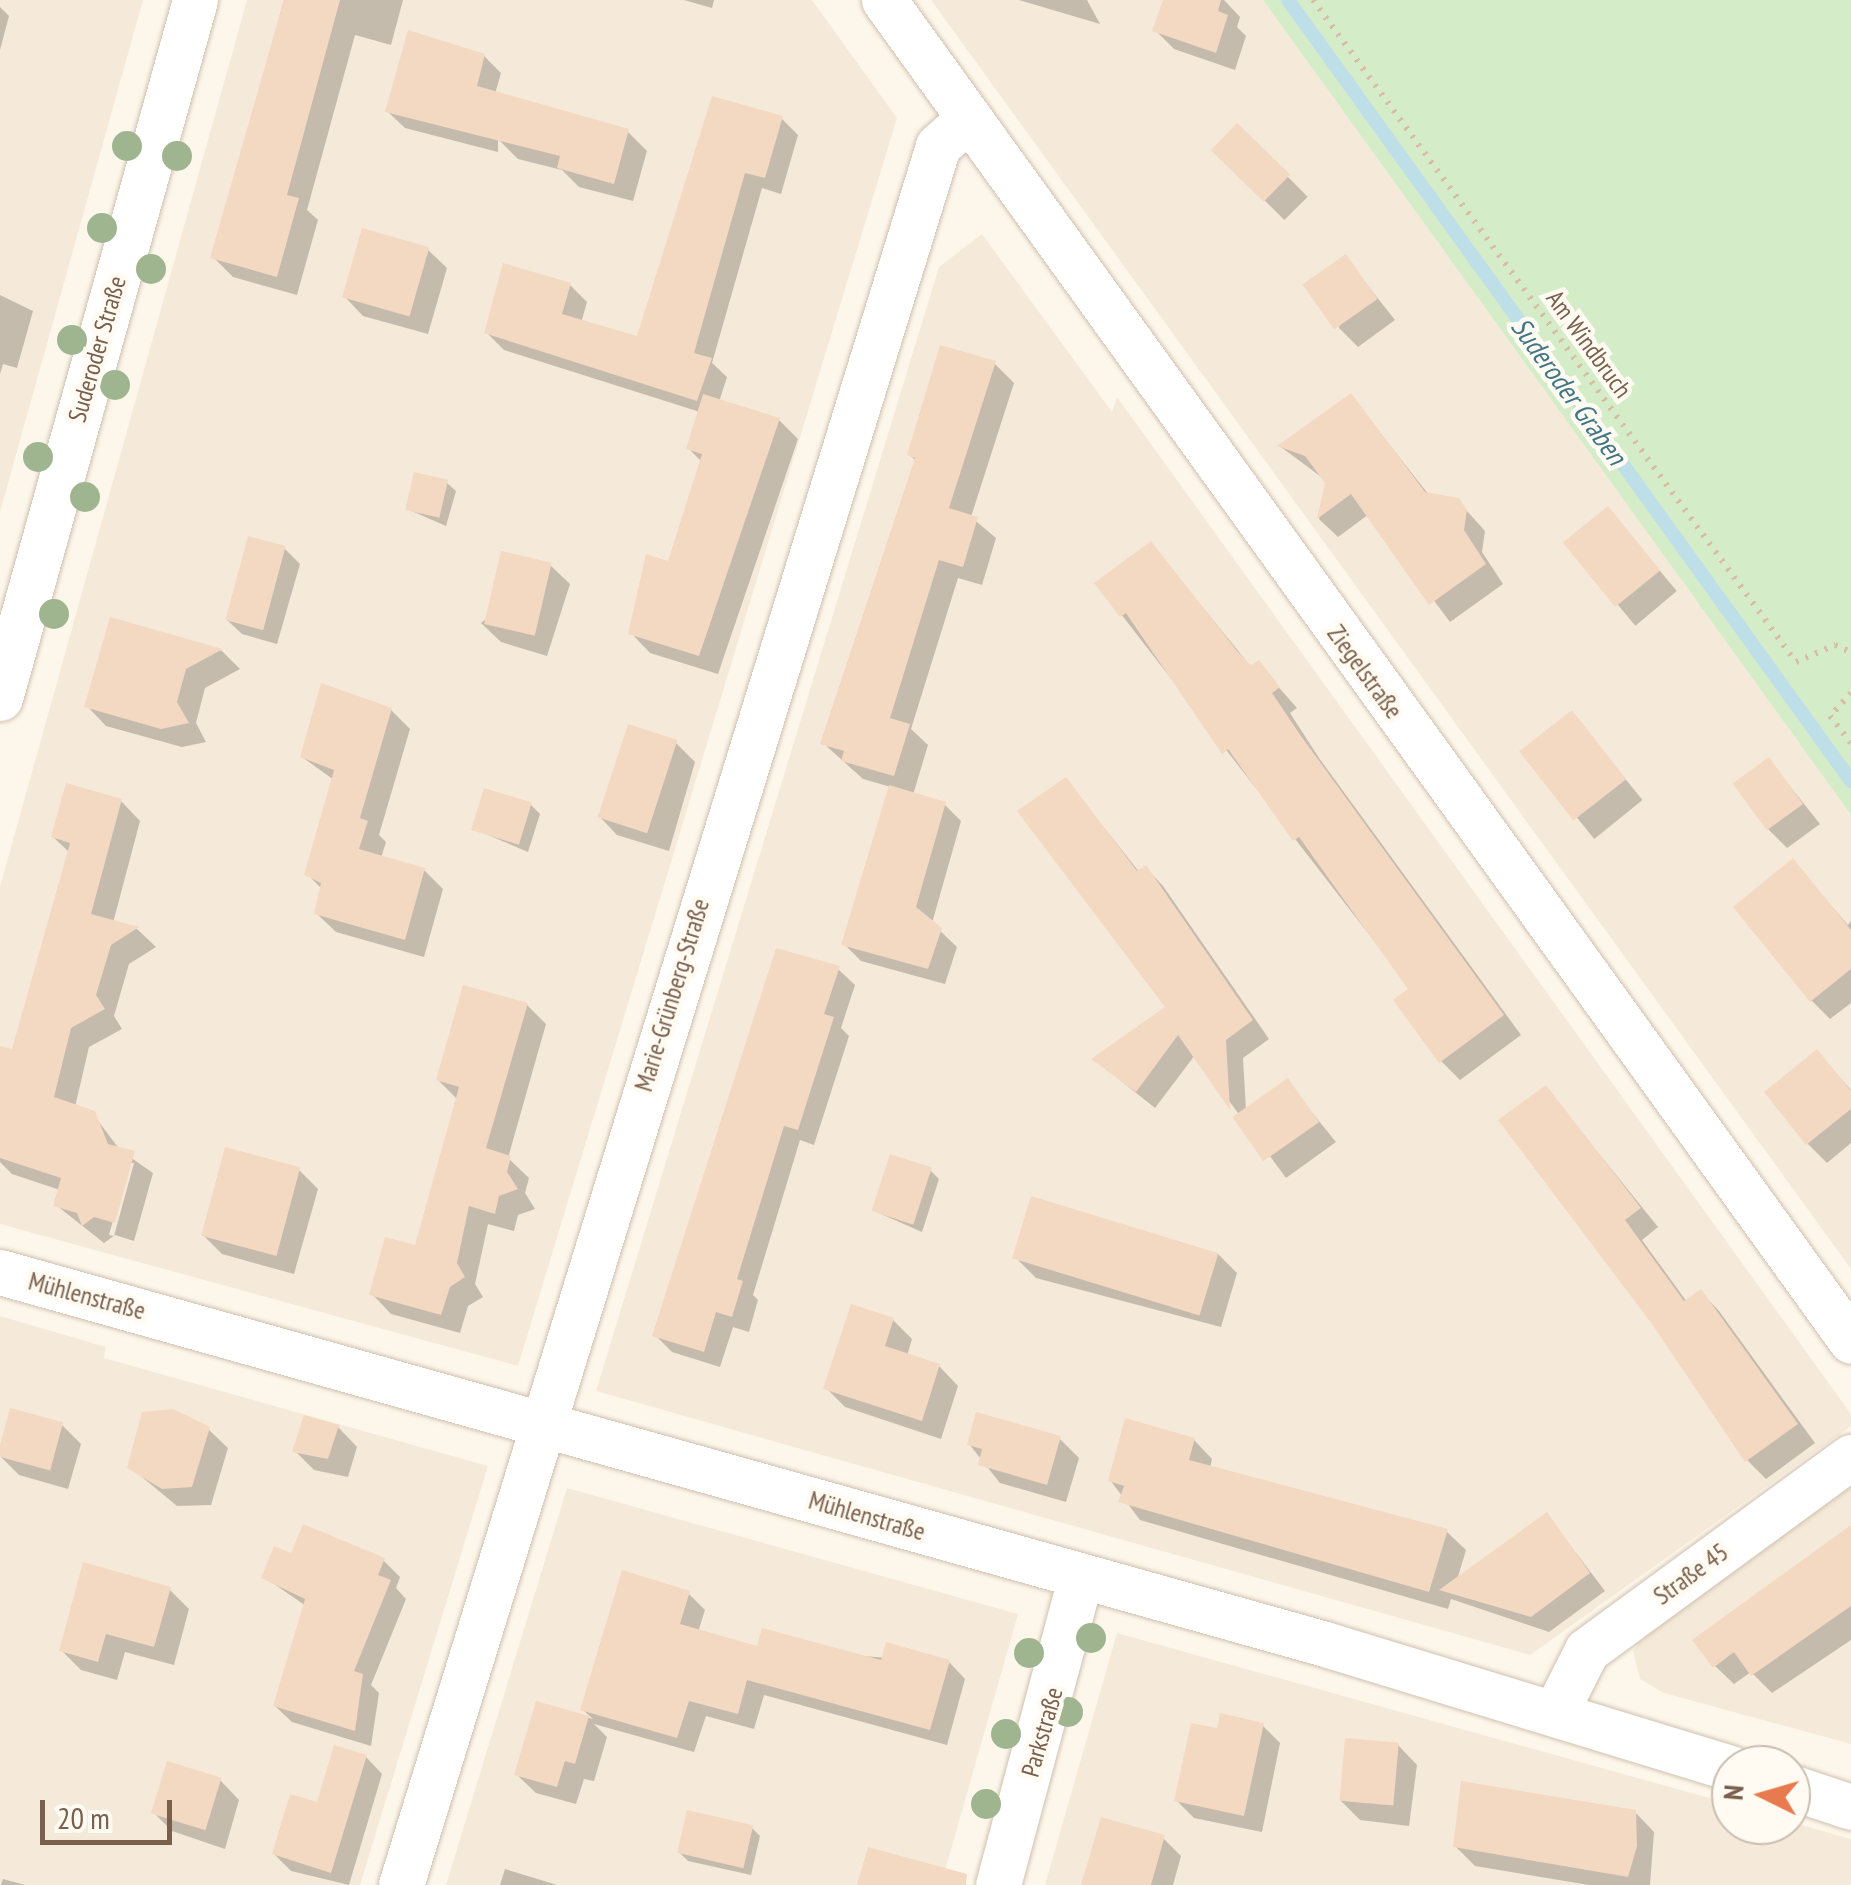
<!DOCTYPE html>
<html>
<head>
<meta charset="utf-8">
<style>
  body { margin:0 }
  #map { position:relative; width:1851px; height:1885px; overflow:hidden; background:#fdf7eb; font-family:"PT Sans Narrow",sans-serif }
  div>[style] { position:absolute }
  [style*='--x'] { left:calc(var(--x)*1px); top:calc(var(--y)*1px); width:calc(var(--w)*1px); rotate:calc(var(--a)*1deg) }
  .residential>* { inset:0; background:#f5ead9 }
  .green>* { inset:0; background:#d4ecc8 }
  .shadow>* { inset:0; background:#0003; transform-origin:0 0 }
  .stream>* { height:14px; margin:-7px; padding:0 7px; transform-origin:7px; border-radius:7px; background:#bedfe8 }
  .building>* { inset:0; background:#f3d8c2; transform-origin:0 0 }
  .path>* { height:6px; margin-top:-3px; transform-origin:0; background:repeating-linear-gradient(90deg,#d9bca4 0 2.5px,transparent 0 10.5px) }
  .roads { filter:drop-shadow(0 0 2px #d0c0af) drop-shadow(0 0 2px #d0c0af) }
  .minor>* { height:45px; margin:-22.5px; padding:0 22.5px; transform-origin:22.5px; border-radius:22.5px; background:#fff }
  .trees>* { width:30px; height:30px; margin:-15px; border-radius:50%; background:#9fb58f }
  span { translate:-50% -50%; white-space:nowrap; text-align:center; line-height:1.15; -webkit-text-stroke:9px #fffbf2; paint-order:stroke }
  .street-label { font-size:25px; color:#795f4c }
  .water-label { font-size:28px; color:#427686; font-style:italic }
  .north { position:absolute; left:1711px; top:1745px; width:100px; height:100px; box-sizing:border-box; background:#fffbf2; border:2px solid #c9bdb0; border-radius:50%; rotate:275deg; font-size:28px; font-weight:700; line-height:40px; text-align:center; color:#795f4c }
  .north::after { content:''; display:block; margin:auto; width:35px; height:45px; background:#e87a4f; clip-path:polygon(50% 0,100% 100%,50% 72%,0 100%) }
  .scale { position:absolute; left:40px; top:1800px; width:132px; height:45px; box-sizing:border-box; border:5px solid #795f4c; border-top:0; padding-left:12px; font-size:30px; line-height:35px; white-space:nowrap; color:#795f4c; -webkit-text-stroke:8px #fffbf2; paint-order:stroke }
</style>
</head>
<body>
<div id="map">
  <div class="residential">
    <i style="clip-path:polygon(0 0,143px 0,0 512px)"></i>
    <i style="clip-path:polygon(247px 0,812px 0,897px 118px,518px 1366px,0 1224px,0 887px)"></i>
    <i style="clip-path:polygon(931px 0,1263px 0,1851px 815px,1851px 1269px)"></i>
    <i style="clip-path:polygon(982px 234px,1112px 412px,1117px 397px,1851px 1414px,1851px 1426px,1530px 1655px,596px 1391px,939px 267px)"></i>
    <i style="clip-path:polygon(0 1316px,106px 1347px,104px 1358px,488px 1466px,360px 1885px,0 1885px)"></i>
    <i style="clip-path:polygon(1851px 1485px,1851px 1744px,1664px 1693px,1640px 1679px,1633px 1651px,1644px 1635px)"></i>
    <i style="clip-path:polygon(567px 1488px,1018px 1614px,941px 1885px,446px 1885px)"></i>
    <i style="clip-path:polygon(1117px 1633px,1731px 1804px,1731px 1825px,1791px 1822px,1851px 1839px,1851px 1885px,1045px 1885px)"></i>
  </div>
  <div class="green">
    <i style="clip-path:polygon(1263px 0,1851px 0,1851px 815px)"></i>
  </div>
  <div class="shadow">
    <i style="clip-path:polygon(284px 0,403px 0,391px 45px,355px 35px,307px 210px,318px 220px,297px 295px,233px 277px,213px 257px)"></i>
    <i style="clip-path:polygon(684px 0,714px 0,712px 8px)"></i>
    <i style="clip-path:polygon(1019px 0,1087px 0,1100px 24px)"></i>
    <i style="clip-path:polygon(1165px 0,1224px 0,1240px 17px,1237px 27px,1246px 36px,1235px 70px,1174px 49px,1155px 30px)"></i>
    <i style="clip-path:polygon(0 7px,9px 16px,0 50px)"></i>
    <i style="clip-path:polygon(484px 56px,501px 73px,493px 101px,627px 131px,647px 151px,633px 201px,579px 187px,562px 170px,518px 159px,498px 139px,498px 152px,405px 128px,388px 112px)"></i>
    <i style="clip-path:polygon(714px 99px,781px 118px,798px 135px,781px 194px,762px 188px,712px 363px,727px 377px,719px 402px,779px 420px,798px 439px,718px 674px,650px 653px,631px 633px,670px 564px,702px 462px,688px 448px,700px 412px,504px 350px,487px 333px,570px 285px,587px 302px,581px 323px,638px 339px)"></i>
    <i style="left:1237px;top:126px;width:100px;height:33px;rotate:45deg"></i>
    <i style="clip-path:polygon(427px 249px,447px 268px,428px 334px,363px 316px,344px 296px)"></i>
    <i style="clip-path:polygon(1345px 257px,1395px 320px,1358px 347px,1339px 328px)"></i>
    <i style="clip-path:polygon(0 295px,33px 311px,17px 368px,3px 364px,0 374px)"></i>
    <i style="clip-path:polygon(994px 363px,1014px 383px,971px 517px,996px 538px,982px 585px,958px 578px,911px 729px,928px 745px,913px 795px,944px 804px,961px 821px,932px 923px,957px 947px,945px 984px,861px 961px,844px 944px,891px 787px,863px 779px,823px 743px,916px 461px,910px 455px)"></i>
    <i style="clip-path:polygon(1351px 396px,1429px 495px,1457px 500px,1485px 531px,1482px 552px,1503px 584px,1450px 622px,1369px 514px,1338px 537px,1319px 519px,1328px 482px,1281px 447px)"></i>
    <i style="clip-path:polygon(446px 482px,456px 491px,446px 526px,407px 509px)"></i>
    <i style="left:1608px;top:509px;width:107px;height:54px;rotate:50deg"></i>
    <i style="clip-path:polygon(1151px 544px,1252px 668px,1258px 664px,1297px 708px,1290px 713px,1319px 758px,1521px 1035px,1460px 1080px,1441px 1061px,1412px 990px,1097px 583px)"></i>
    <i style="clip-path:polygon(285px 549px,300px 564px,277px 644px,242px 634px,226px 619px)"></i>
    <i style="clip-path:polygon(550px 565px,570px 584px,547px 656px,501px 642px,481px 623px)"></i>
    <i style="clip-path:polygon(112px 620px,222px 651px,240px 669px,205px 688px,196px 723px,206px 742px,182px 747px,106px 726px,87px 706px)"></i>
    <i style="clip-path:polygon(391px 710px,410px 729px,379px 835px,386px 842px,381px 858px,424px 870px,443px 889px,424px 957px,336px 932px,316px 913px,322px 889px,307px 874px,334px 780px,302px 757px)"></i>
    <i style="left:1572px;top:713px;width:112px;height:62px;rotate:51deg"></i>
    <i style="clip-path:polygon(675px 742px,695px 762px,669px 851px,617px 835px,598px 815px)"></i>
    <i style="clip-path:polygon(1769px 760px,1820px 824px,1787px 848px,1768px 829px)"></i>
    <i style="clip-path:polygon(1066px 780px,1140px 873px,1146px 868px,1163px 886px,1269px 1039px,1243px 1058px,1246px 1110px,1287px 1082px,1336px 1142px,1286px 1178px,1195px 1055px,1155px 1108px,1095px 1060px,1169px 1008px)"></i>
    <i style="clip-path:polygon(evenodd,121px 801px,140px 821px,113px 923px,137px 929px,156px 947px,129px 964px,114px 1016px,122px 1029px,89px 1047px,75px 1107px,93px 1114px,120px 1150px,153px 1173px,134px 1241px,115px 1235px,104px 1243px,56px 1205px,60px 1190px,12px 1174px,0 1162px,0 1048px,14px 1052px,70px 853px,53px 837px,121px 801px,129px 1163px,134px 1163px,114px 1236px,109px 1235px,129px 1163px)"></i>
    <i style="clip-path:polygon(531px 805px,540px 814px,528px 852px,474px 829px)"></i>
    <i style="clip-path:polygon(1793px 862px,1848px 925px,1851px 921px,1851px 1003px,1830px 1019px,1811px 1000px)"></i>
    <i style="clip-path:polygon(838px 969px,855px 985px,841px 1028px,849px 1036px,814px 1145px,800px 1140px,753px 1295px,758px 1300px,749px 1332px,733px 1327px,720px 1367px,672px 1352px,655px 1335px)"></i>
    <i style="clip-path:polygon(527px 1005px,546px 1024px,508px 1158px,529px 1178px,525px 1193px,535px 1209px,518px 1215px,514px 1231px,488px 1224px,475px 1284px,483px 1297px,468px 1306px,460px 1333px,391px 1314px,372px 1294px,417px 1248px,458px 1100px,438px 1080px)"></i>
    <i style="clip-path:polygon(1817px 1052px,1851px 1090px,1851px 1143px,1827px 1163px,1808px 1144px)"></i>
    <i style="clip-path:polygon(1546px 1088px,1658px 1227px,1642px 1240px,1687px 1302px,1701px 1292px,1719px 1311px,1815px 1443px,1766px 1479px,1747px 1460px)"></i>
    <i style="clip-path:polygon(298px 1169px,318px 1189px,294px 1274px,222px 1254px,203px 1235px)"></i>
    <i style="clip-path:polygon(930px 1170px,939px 1179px,922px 1232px,874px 1211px)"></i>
    <i style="clip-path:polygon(1218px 1254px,1237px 1273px,1221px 1327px,1036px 1278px,1016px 1258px)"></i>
    <i style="clip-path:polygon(893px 1320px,912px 1339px,907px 1356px,939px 1366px,958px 1386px,941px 1439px,845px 1407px,826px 1388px)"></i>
    <i style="clip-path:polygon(12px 1411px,62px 1425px,81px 1444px,68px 1489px,19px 1475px,0 1456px)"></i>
    <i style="clip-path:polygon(338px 1427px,357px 1447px,348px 1477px,314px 1470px,295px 1451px)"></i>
    <i style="clip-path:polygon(208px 1429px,228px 1448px,211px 1505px,177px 1506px,130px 1467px)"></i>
    <i style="clip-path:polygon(1059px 1438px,1079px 1458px,1066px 1502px,1000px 1483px,969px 1444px)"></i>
    <i style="clip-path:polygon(1194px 1440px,1212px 1459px,1210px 1468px,1447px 1532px,1466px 1550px,1457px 1580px,1547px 1515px,1605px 1591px,1549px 1632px,1451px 1599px,1448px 1609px,1140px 1520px,1110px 1480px)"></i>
    <i style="clip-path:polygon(1851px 1528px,1851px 1640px,1772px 1693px,1751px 1672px,1734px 1684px,1715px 1666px)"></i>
    <i style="clip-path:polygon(292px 1556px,383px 1560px,400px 1577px,396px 1588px,406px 1599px,371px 1685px,379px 1693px,371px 1746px,292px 1722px,275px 1706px,306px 1606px,264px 1577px)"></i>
    <i style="clip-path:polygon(170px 1590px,189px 1609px,174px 1665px,125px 1652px,117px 1680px,81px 1670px,61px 1650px)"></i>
    <i style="clip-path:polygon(689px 1594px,705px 1610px,698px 1632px,759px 1649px,949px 1662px,965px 1679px,947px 1745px,764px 1695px,754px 1729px,706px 1716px,694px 1752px,594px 1724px,607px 1737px,594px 1781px,584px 1779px,576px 1804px,536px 1793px,516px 1774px,538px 1704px,593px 1719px,582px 1709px)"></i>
    <i style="clip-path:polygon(1262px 1725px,1280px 1743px,1262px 1832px,1194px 1818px,1176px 1800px,1218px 1731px)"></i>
    <i style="clip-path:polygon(1398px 1745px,1417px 1765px,1409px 1826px,1360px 1820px,1340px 1800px)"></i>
    <i style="clip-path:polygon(366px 1757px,382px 1774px,349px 1885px,291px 1871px,274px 1854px)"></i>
    <i style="clip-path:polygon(220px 1780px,239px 1800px,225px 1849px,172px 1831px,153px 1812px)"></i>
    <i style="clip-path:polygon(1635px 1812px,1654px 1832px,1650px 1885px,1589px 1885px,1475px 1866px,1455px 1846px)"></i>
    <i style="clip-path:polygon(751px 1827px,760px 1836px,751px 1875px,688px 1861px,679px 1852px)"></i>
    <i style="clip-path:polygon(1163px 1838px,1181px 1856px,1173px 1885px,1084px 1885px)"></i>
    <i style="clip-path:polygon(505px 1869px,557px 1885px,500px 1885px)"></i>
    <i style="clip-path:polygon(3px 1879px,25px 1885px,1px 1885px)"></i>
  </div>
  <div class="stream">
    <i style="--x:1288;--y:0;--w:963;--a:54.21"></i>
  </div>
  <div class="building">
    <i style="clip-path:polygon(284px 0,340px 0,287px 195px,299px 198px,277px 277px,210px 258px)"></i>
    <i style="clip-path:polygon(1163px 0,1221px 0,1218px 11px,1228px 15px,1216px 53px,1152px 31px)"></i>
    <i style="clip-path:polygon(408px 30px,485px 54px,477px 86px,629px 129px,614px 184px,557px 168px,560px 156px,385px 112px)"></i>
    <i style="clip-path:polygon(712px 96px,783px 116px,765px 178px,745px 173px,694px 353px,712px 358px,697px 401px,484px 333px,503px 263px,571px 283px,562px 314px,637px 336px)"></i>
    <i style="left:1237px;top:123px;width:74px;height:38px;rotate:44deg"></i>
    <i style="left:362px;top:228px;width:70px;height:72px;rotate:16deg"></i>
    <i style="left:1346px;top:254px;width:55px;height:53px;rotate:55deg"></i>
    <i style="clip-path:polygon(940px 345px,996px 361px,949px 508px,978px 517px,963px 567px,939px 560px,890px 718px,910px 724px,894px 776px,841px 761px,844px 751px,820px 744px,915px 458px,907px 455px)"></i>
    <i style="clip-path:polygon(1351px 393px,1425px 492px,1459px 498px,1467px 510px,1464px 530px,1486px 564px,1429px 605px,1351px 494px,1317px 519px,1325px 483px,1305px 456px,1277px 446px)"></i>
    <i style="clip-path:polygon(703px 394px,780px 418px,699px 656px,628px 634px,646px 554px,668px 561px,702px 454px,686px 449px)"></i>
    <i style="left:414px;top:472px;width:35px;height:39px;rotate:13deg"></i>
    <i style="left:1608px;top:506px;width:83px;height:58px;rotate:51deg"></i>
    <i style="left:248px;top:536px;width:39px;height:87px;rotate:15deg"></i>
    <i style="clip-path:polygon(1151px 541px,1237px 651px,1251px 665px,1259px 660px,1280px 687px,1272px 693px,1301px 736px,1504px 1015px,1439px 1063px,1393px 1000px,1408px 989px,1299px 837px,1293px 841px,1228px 749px,1222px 754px,1126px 613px,1120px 617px,1094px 583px)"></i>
    <i style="left:501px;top:551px;width:52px;height:75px;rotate:13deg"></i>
    <i style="clip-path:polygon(110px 617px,223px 649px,186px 669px,177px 702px,189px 723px,161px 729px,84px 707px)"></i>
    <i style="clip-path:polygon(321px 683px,392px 708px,360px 818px,368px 821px,359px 849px,425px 868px,405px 940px,314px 914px,321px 883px,304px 875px,334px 770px,300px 757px)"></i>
    <i style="left:1572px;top:710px;width:88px;height:67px;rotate:52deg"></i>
    <i style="left:628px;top:724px;width:52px;height:98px;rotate:18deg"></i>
    <i style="left:1769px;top:757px;width:58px;height:45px;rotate:54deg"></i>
    <i style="clip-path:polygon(1066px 777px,1137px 871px,1146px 865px,1253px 1020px,1226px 1040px,1230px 1110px,1178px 1035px,1136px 1092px,1091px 1059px,1165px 1007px,1017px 811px)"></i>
    <i style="clip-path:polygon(66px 783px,122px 799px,91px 914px,139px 927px,111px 945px,96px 995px,105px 1009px,71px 1028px,54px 1097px,95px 1111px,108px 1144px,135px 1151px,115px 1223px,94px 1217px,82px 1226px,77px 1213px,53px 1206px,61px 1178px,0 1158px,0 1046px,12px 1049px,70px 843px,51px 837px)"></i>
    <i style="clip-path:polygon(889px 785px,946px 802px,916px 907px,942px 928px,928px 969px,841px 945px)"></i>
    <i style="left:484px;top:788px;width:50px;height:44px;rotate:17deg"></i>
    <i style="clip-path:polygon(1793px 858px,1851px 930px,1851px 969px,1810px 1002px,1733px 907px)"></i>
    <i style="clip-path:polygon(776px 948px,840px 966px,824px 1014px,834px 1017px,798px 1130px,784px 1126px,737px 1279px,743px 1281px,732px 1317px,716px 1312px,704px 1352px,652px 1336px)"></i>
    <i style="clip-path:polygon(463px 985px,528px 1003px,486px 1148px,511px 1156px,507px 1172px,518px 1189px,499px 1196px,495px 1214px,469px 1206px,457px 1263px,465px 1277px,450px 1287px,441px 1315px,369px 1295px,385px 1237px,415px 1245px,459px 1087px,436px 1080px)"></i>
    <i style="clip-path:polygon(1817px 1049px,1851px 1091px,1851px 1109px,1806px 1145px,1764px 1092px)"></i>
    <i style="left:1288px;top:1078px;width:54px;height:68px;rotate:55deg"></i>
    <i style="clip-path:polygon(1546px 1085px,1641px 1208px,1625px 1220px,1684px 1301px,1701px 1289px,1798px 1424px,1745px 1462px,1652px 1324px,1498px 1120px)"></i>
    <i style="left:225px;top:1147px;width:78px;height:92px;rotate:15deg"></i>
    <i style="left:890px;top:1154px;width:44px;height:60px;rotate:18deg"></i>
    <i style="left:1031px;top:1196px;width:196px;height:65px;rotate:17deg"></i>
    <i style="clip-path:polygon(851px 1304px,894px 1318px,885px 1346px,940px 1364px,922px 1421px,823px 1389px)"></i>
    <i style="left:10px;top:1408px;width:55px;height:50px;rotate:15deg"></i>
    <i style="clip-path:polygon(173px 1409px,210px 1427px,192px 1487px,162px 1489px,127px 1468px,142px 1412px)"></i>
    <i style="clip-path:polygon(976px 1412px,1061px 1436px,1047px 1485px,978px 1465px,982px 1449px,967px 1445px)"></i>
    <i style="clip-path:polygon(304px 1415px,339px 1425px,328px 1459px,292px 1452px)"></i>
    <i style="clip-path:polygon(1125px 1418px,1195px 1438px,1189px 1460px,1448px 1529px,1429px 1592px,1118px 1502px,1124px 1486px,1108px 1481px)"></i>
    <i style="clip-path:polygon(1547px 1512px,1590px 1573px,1531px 1617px,1439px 1590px)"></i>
    <i style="clip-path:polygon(303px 1524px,385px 1558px,378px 1575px,391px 1580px,354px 1671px,363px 1674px,355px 1731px,273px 1706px,305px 1599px,261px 1578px,274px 1546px,291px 1553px)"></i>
    <i style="clip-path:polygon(1851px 1525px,1851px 1606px,1751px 1676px,1734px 1652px,1713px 1668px,1692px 1640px)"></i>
    <i style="clip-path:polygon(83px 1562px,171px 1587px,154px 1647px,106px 1634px,98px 1662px,59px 1651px)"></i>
    <i style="clip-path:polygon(622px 1570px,690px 1591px,680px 1624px,757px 1646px,762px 1628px,881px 1660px,886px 1642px,950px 1660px,930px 1730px,747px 1680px,738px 1714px,689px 1701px,677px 1738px,580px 1710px)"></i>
    <i style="clip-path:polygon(536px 1701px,589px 1716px,575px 1764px,565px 1761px,557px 1787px,514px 1775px)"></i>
    <i style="clip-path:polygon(1220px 1713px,1264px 1723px,1244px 1816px,1174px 1801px,1191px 1723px,1217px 1728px)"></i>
    <i style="left:1345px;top:1738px;width:54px;height:63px;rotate:5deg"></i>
    <i style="clip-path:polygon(334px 1745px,367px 1755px,331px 1873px,272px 1854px,290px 1794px,317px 1802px)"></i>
    <i style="left:167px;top:1761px;width:57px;height:55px;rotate:17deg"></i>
    <i style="clip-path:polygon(1461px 1781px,1636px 1810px,1637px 1846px,1628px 1877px,1453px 1847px)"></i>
    <i style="left:687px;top:1810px;width:68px;height:44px;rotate:13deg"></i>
    <i style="clip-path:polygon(1101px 1817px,1165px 1835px,1151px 1885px,1081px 1885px)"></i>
    <i style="clip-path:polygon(868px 1847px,967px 1874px,966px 1885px,857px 1885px)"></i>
  </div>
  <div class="path">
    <i style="--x:1313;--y:0;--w:819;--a:53.89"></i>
    <i style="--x:1796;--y:662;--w:43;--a:-23.6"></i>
    <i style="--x:1835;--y:645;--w:17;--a:24"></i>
    <i style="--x:1851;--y:693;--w:31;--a:132"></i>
    <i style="--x:1830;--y:716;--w:34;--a:52"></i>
  </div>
  <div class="roads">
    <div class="minor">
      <i style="--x:884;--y:0;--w:1653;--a:54.2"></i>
      <i style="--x:0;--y:698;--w:725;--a:-74.39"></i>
      <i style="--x:0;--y:1272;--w:1376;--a:15.68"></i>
      <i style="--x:1325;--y:1644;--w:425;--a:17"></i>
      <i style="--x:1556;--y:1711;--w:68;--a:-63.1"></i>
      <i style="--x:1587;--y:1650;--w:327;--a:-36.2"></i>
      <i style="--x:1791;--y:1787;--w:63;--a:18.4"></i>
      <i style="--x:401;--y:1885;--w:1820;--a:-72.84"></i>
      <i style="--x:938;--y:146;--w:40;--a:-42"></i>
      <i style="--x:998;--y:1885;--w:318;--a:-75"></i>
    </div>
  </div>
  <div class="trees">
    <i style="left:127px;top:146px"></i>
    <i style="left:177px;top:156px"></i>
    <i style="left:102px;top:228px"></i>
    <i style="left:151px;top:269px"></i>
    <i style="left:72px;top:340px"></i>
    <i style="left:115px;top:385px"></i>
    <i style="left:38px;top:457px"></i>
    <i style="left:85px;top:497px"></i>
    <i style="left:54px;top:614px"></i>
    <i style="left:1091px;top:1638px"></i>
    <i style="left:1029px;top:1653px"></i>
    <i style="left:1068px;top:1712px"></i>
    <i style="left:1006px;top:1734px"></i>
    <i style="left:986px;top:1804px"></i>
  </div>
  <div class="street-label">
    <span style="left:1589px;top:344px;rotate:54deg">Am Windbruch</span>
    <span style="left:97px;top:349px;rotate:-74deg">Suderoder Straße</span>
    <span style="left:1365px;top:672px;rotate:54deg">Ziegelstraße</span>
    <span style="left:672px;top:995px;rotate:-73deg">Marie-Grünberg-Straße</span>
    <span style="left:87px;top:1296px;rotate:15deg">Mühlenstraße</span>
    <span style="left:867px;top:1516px;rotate:16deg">Mühlenstraße</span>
    <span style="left:1691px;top:1574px;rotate:-36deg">Straße 45</span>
    <span style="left:1042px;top:1732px;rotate:-74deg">Parkstraße</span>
  </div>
  <div class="water-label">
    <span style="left:1569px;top:391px;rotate:54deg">Suderoder Graben</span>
  </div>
  <div class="north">N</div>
  <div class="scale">20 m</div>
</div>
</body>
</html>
